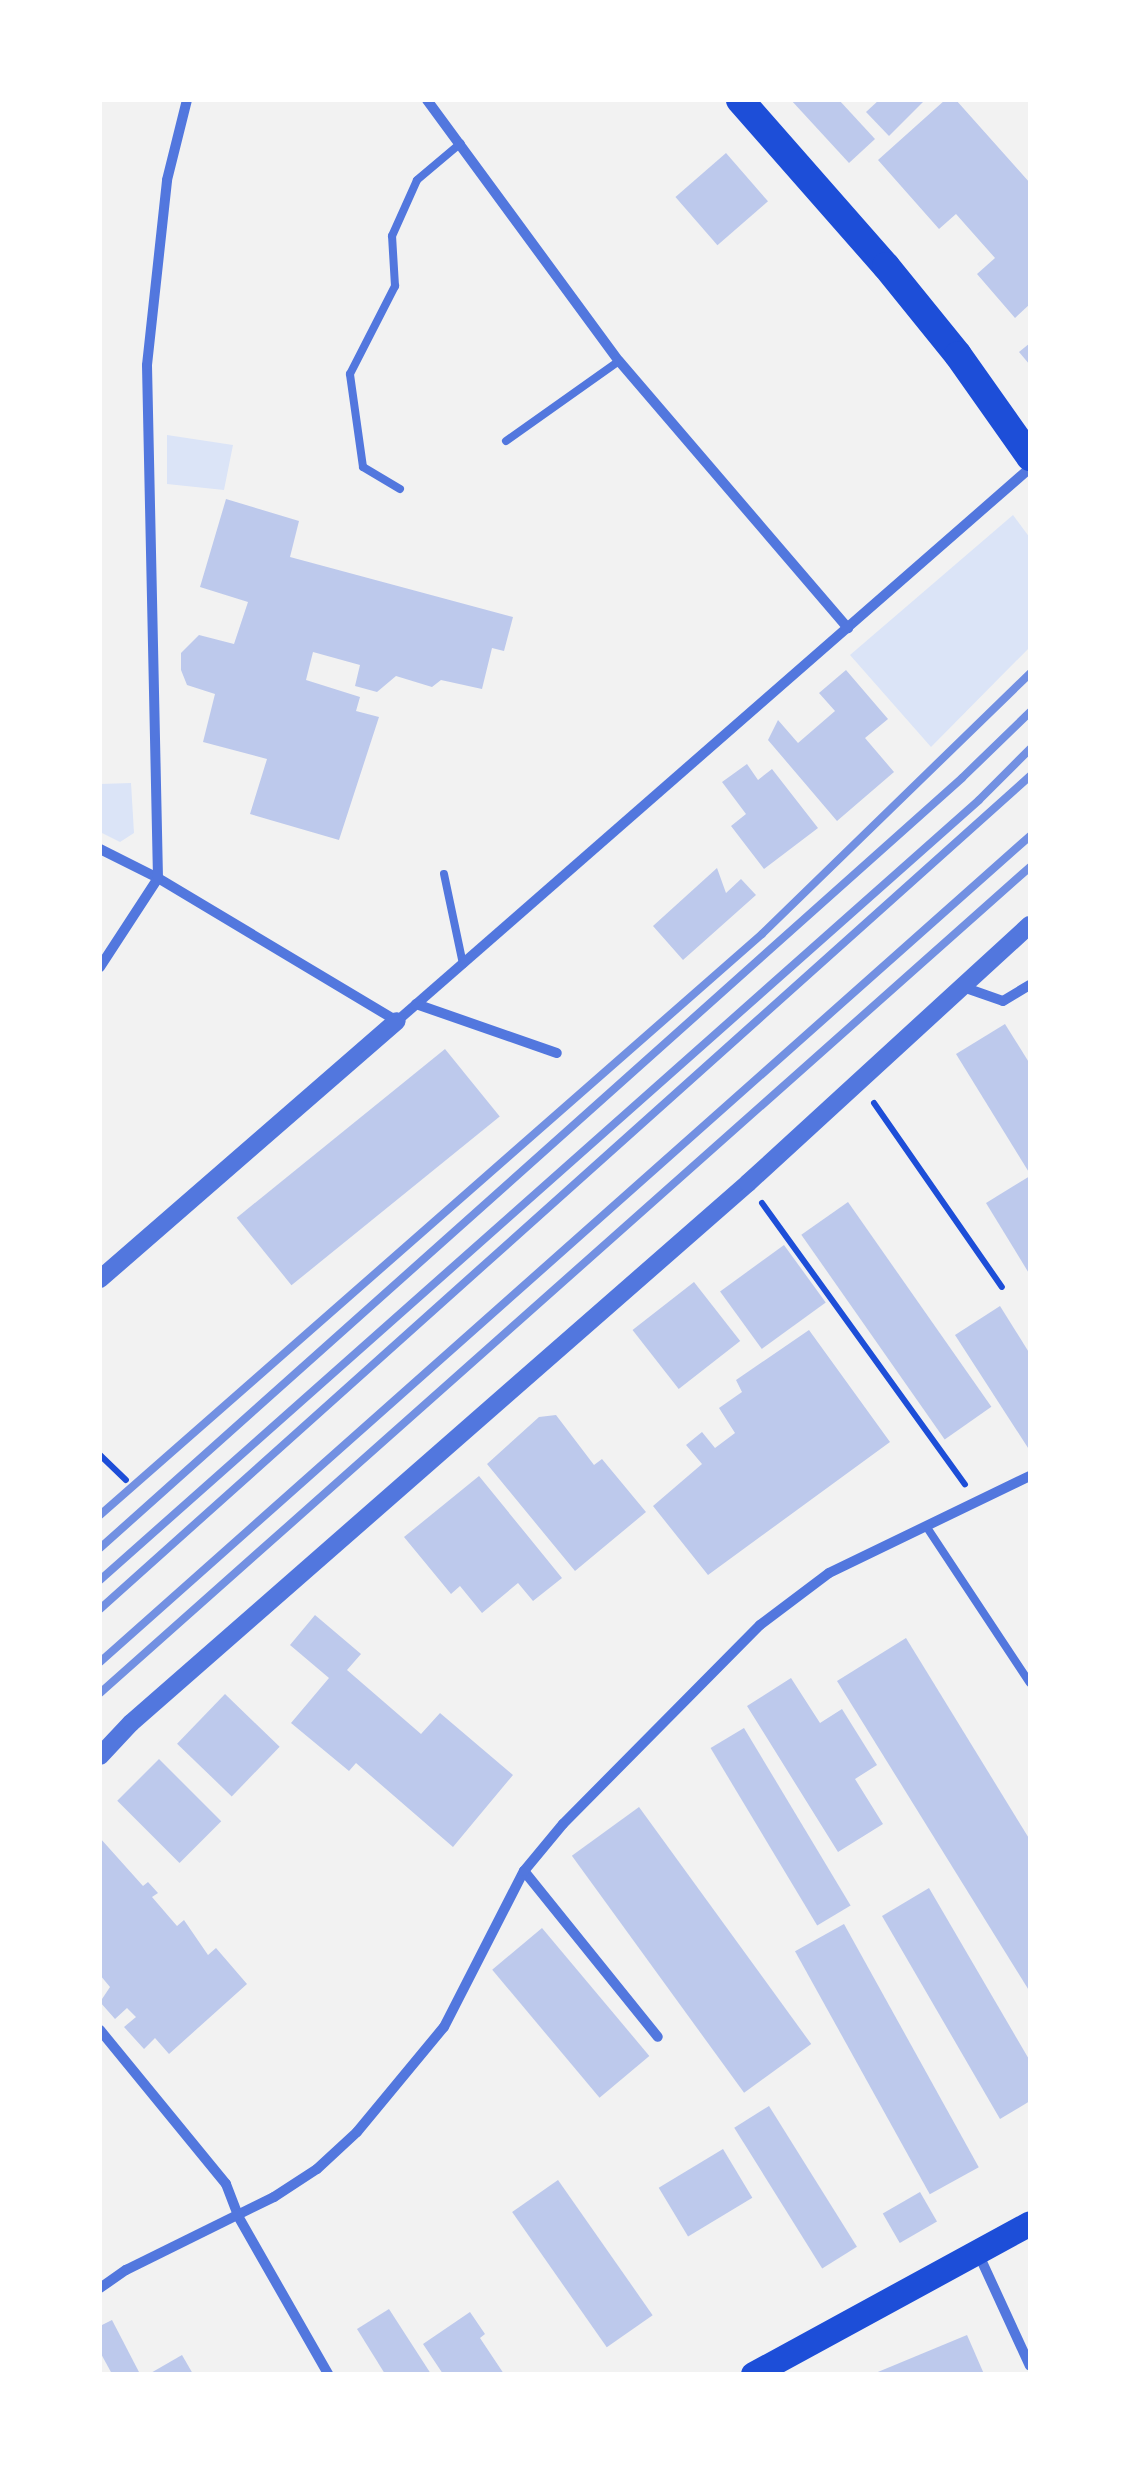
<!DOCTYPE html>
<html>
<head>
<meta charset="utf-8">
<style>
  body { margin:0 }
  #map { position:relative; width:1130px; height:2474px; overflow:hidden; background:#f2f2f2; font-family:Inter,sans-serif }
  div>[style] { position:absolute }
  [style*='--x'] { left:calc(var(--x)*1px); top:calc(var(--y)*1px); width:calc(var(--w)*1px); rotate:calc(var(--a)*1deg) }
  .green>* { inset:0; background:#dbe4f7 }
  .building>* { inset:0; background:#bdc9ec; transform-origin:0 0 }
  .path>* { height:6px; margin:-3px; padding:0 3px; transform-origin:3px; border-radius:3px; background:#1d4ed8 }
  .service>* { height:8px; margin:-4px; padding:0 4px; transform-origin:4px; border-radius:4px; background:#5277de }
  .minor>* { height:10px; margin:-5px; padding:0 5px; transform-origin:5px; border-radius:5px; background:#5277de }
  .tertiary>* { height:18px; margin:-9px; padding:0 9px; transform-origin:9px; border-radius:9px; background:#5277de }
  .primary>* { height:25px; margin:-12.5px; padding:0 12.5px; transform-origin:12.5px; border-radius:12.5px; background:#1d4ed8 }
  .trunk>* { height:28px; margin:-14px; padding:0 14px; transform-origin:14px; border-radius:14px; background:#1d4ed8 }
  .rail>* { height:8px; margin:-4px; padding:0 4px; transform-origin:4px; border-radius:4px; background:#7290e2 }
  span { translate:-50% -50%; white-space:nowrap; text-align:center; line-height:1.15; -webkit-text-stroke:8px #fff; paint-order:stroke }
  .frame { position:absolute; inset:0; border:102px solid #fff; pointer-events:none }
</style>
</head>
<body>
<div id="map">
  <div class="green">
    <i style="clip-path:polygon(167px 435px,233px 445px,224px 490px,167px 484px)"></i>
    <i style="clip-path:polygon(1013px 515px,1030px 538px,1030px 647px,931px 747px,850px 655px)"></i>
    <i style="clip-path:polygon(131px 783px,134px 833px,120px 842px,100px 832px,100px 784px)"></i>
  </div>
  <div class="building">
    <i style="clip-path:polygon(791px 100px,839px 100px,875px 139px,849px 163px)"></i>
    <i style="clip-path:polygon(879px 100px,925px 100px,889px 136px,866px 112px)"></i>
    <i style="clip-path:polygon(945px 100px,956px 100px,1030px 183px,1030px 304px,1015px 318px,977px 274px,995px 258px,956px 214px,939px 229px,878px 160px)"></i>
    <i style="left:726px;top:153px;width:64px;height:67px;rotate:49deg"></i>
    <i style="clip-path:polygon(1030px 343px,1030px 365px,1019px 352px)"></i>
    <i style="clip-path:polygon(226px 499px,299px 521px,290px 557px,513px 617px,504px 651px,492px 648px,482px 689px,441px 680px,432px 687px,396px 676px,377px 692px,355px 686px,360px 665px,313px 652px,306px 680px,360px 697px,356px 711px,379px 717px,339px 840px,250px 814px,267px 759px,203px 742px,215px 694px,187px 685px,181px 670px,181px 653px,199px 635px,234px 644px,248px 602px,200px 587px)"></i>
    <i style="clip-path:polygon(846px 670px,888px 719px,865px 738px,894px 772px,837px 821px,768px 740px,778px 720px,798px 743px,835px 711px,819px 693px)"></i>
    <i style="clip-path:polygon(747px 764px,758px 780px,772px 769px,818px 828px,764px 869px,731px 826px,746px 814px,722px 782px)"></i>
    <i style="clip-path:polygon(717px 868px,726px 893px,741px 879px,756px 895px,683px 960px,653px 926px)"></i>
    <i style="clip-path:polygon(1005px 1024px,1030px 1064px,1030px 1174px,956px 1054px)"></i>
    <i style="left:445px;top:1049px;width:87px;height:268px;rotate:51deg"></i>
    <i style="clip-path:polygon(1030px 1176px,1030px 1275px,986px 1203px)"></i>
    <i style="left:848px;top:1202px;width:250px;height:57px;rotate:55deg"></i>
    <i style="left:784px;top:1245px;width:71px;height:79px;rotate:54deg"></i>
    <i style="left:694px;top:1282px;width:75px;height:78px;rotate:52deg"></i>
    <i style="clip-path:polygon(1000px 1306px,1030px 1354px,1030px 1451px,955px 1335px)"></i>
    <i style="clip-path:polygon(809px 1330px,890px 1442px,708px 1575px,653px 1506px,702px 1464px,686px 1445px,702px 1432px,715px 1448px,735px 1433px,719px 1408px,742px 1392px,736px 1380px)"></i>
    <i style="clip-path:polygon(556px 1415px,594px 1465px,602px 1459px,646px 1512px,575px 1571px,487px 1464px,539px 1417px)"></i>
    <i style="clip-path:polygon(479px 1476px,562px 1578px,533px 1601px,518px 1583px,482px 1613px,460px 1586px,451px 1594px,404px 1537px)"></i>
    <i style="clip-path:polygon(315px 1615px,361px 1654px,347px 1670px,421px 1734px,440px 1713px,513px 1775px,453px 1847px,356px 1763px,349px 1771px,291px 1723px,329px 1678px,290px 1645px)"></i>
    <i style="clip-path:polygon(906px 1638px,1030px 1840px,1030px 1992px,837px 1681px)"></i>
    <i style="clip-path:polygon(791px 1678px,820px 1723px,842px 1709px,877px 1765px,855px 1779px,883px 1824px,838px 1852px,747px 1706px)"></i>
    <i style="left:225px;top:1694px;width:76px;height:69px;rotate:44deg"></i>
    <i style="left:744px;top:1728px;width:207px;height:39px;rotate:59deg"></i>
    <i style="left:159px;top:1759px;width:88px;height:59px;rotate:45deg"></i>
    <i style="left:639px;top:1807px;width:293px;height:83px;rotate:54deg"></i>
    <i style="clip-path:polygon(100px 1838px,143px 1886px,148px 1882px,158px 1893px,152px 1897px,177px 1926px,184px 1920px,208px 1955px,216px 1948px,247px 1984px,169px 2054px,155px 2038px,144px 2049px,124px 2027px,136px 2017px,127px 2008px,115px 2019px,100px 2002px,110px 1987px,100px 1975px)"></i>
    <i style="clip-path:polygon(929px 1888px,1030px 2061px,1030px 2101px,1000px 2119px,882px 1916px)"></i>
    <i style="left:844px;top:1924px;width:278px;height:56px;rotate:61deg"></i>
    <i style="left:542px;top:1928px;width:167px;height:65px;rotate:50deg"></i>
    <i style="left:769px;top:2106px;width:166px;height:41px;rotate:58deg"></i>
    <i style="left:723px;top:2149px;width:57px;height:75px;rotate:59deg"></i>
    <i style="left:558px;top:2180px;width:165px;height:56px;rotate:55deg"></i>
    <i style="left:920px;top:2192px;width:34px;height:43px;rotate:60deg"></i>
    <i style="clip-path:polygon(389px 2309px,431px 2374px,385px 2374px,357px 2329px)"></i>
    <i style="clip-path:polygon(470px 2312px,485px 2334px,480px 2338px,504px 2374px,443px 2374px,423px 2344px)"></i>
    <i style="clip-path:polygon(112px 2320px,140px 2374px,112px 2374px,100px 2352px,100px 2326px)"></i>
    <i style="clip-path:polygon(967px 2335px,984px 2374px,873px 2374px)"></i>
    <i style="clip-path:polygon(182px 2355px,193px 2374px,149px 2374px)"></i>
  </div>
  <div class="path">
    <i style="--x:874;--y:1103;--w:224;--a:55.2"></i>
    <i style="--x:762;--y:1203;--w:347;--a:54.2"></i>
    <i style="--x:100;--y:1455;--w:36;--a:44"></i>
  </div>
  <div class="service">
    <i style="--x:506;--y:441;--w:138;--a:-35.3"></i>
    <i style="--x:400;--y:489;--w:43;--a:-149.3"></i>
    <i style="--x:363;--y:467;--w:94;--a:-98"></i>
    <i style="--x:350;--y:374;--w:99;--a:-62.9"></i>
    <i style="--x:395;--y:286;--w:50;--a:-93.4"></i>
    <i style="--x:392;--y:236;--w:61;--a:-65.9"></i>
    <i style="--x:417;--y:180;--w:57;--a:-40.1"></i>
    <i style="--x:444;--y:874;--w:92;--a:78.1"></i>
    <i style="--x:926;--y:1526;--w:188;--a:56.5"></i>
  </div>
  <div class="minor">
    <i style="--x:427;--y:100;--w:324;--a:53.7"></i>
    <i style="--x:619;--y:361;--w:352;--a:49.4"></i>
    <i style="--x:100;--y:849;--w:65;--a:26.6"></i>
    <i style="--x:158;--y:878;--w:279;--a:30.9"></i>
    <i style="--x:397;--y:1021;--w:841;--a:-41.14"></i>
    <i style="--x:100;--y:967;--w:106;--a:-56.9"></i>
    <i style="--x:158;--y:878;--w:513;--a:-91.23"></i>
    <i style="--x:147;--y:365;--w:186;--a:-83.8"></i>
    <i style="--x:167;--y:180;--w:82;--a:-76"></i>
    <i style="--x:963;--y:987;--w:42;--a:19.3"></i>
    <i style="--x:1003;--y:1001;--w:31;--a:-31"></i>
    <i style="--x:416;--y:1004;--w:149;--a:19.2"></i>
    <i style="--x:524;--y:1871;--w:213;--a:51.1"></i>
    <i style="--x:100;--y:2030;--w:199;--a:50.7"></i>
    <i style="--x:226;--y:2184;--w:34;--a:69"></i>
    <i style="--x:238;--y:2216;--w:182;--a:60.3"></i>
    <i style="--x:978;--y:2253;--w:124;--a:65.3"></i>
    <i style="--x:100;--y:2288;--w:32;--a:-35"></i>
    <i style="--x:126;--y:2270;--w:165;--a:-26.3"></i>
    <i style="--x:274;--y:2197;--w:51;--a:-33.1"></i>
    <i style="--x:317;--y:2169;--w:54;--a:-42.8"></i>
    <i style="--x:357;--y:2132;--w:136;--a:-50.4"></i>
    <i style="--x:444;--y:2027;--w:175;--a:-62.9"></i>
    <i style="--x:524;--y:1871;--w:61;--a:-50.3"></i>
    <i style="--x:563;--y:1824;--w:280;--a:-45.3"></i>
    <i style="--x:760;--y:1625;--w:86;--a:-37"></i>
    <i style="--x:829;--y:1573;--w:223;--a:-25.8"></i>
  </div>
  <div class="tertiary">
    <i style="--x:100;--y:1279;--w:393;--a:-41"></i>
    <i style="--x:100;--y:1756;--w:45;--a:-46.8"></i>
    <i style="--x:131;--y:1723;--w:820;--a:-41.19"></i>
    <i style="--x:748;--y:1183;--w:382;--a:-42.5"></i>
  </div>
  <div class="primary">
    <i style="--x:753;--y:2374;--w:315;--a:-28.6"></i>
  </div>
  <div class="trunk">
    <i style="--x:740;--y:100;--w:221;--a:48.7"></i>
    <i style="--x:886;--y:266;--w:114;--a:51"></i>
    <i style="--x:958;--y:355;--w:125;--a:54.8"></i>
  </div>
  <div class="rail">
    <i style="--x:100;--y:1515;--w:881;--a:-41.27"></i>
    <i style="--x:762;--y:934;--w:374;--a:-44.2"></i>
    <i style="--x:100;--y:1548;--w:1156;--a:-41.77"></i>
    <i style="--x:962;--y:778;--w:95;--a:-44.1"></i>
    <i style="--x:100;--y:1580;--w:1175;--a:-41.58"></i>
    <i style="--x:979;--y:800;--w:72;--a:-45"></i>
    <i style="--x:100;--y:1609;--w:1249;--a:-41.85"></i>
    <i style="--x:100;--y:1662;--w:1244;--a:-41.61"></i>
    <i style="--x:100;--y:1693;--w:1244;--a:-41.61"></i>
  </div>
  <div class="frame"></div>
</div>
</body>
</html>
